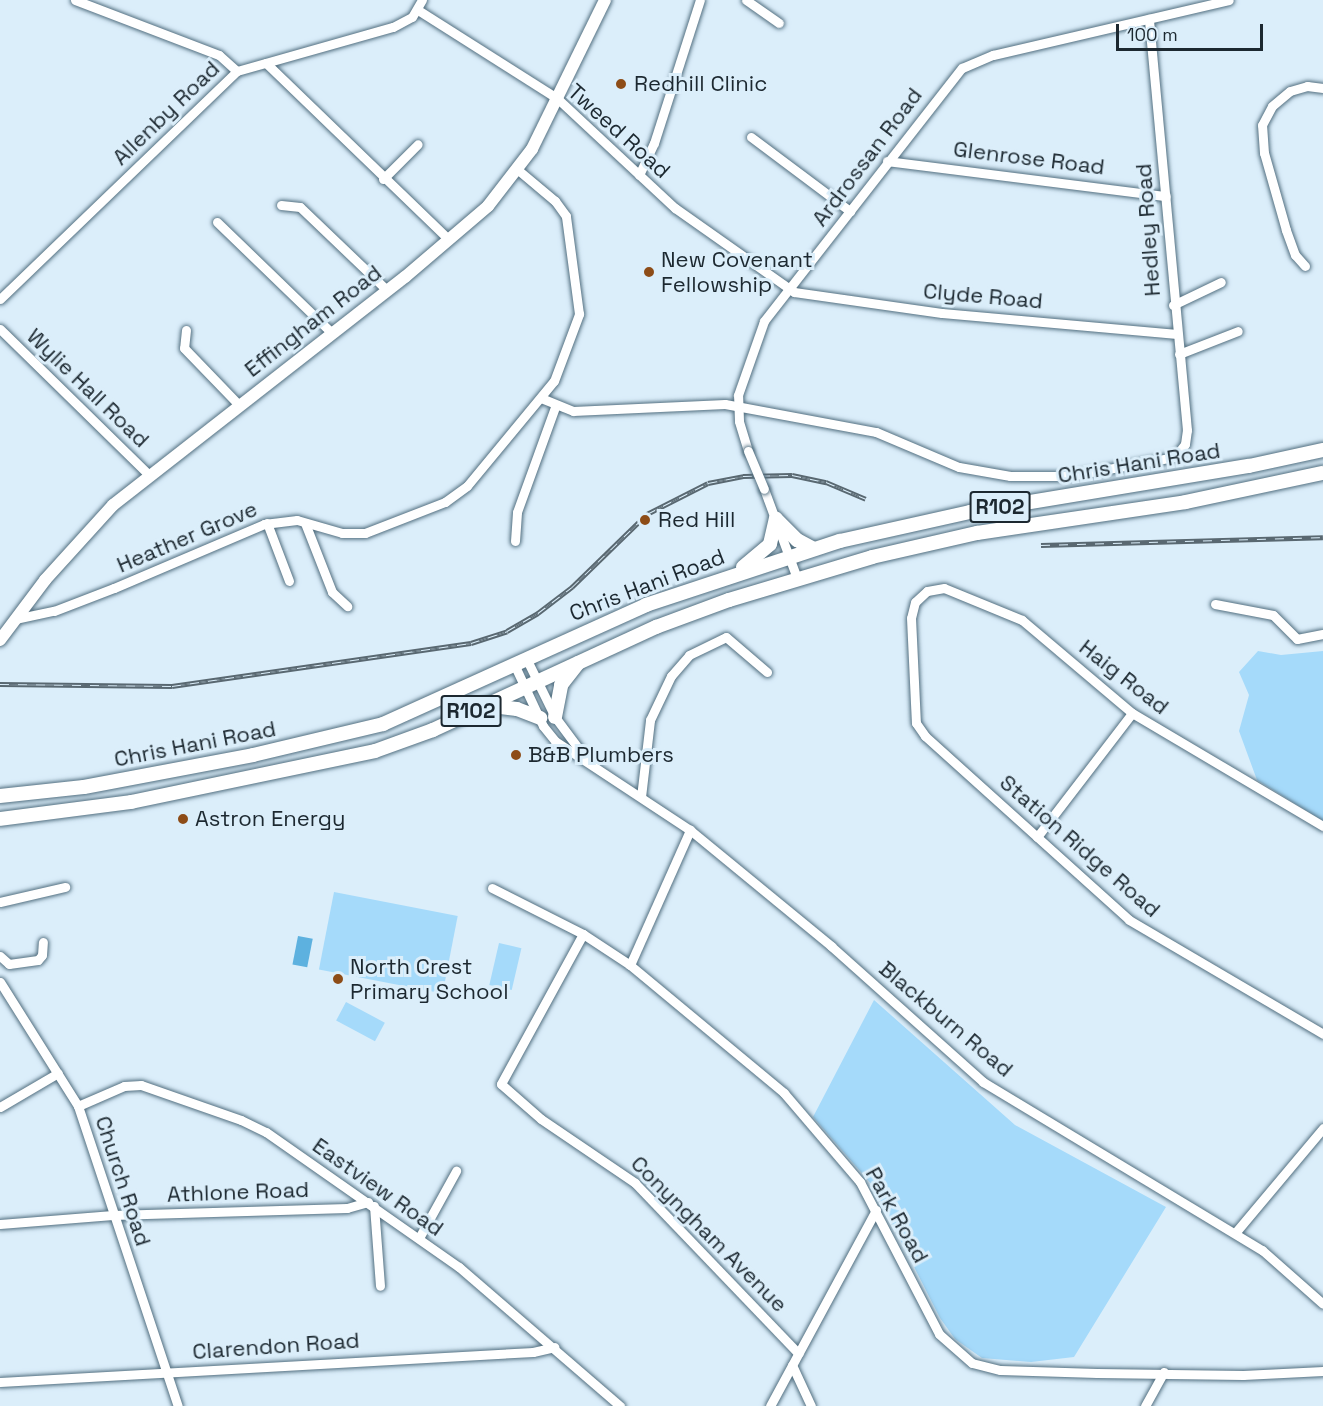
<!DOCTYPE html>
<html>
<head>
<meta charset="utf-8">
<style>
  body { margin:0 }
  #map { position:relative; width:1323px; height:1406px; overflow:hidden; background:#dbeefa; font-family:"Space Grotesk",sans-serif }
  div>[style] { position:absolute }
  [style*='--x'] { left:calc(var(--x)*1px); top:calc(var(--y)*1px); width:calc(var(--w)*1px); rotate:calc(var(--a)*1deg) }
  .green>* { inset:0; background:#a5dafa; transform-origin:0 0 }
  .water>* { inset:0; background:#5db1df; transform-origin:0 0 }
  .roads { filter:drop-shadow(0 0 2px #526f80) drop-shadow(0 0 2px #526f80) }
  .street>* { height:9px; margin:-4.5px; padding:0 4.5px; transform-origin:4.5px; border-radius:4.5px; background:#fff }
  .secondary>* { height:12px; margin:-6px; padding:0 6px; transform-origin:6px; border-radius:6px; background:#fff }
  .primary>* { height:14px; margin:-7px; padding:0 7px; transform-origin:7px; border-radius:7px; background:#fff }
  .rail>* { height:5px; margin-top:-2.5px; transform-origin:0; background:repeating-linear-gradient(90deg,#dbeefa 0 9px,#596871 0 18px); box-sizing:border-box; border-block:2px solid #596871 }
  .bridges { filter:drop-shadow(0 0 2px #526f80) drop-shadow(0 0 2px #526f80) }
  .street-bridge>* { height:9px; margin:-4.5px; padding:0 4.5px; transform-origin:4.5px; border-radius:4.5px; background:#fff }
  .dots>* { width:16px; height:16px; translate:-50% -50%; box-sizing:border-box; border:3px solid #dbeefa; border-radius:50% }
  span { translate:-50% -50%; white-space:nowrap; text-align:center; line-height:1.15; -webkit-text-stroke:6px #dbeefa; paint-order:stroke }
  .shield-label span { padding:2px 4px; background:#dbeefa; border:2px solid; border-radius:4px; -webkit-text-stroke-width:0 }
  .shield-label { font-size:21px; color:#1c2830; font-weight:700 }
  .poi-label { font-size:22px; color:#1c2830 }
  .left { translate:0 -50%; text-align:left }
  .street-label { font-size:22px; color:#1c2830 }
  .scale { position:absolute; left:1116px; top:24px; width:147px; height:27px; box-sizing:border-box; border:3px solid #1c2830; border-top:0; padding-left:8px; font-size:18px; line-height:21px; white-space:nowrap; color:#1c2830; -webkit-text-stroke:4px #dbeefa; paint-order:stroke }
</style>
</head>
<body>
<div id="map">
  <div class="green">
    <i style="clip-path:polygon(1258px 651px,1281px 655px,1323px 651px,1323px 821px,1257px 780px,1239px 731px,1249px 695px,1239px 672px)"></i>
    <i style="left:334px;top:892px;width:126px;height:79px;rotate:11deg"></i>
    <i style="left:499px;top:943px;width:23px;height:43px;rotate:13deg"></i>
    <i style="clip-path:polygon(874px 1000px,1015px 1125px,1166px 1207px,1074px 1357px,1031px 1362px,982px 1358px,955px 1339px,940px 1318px,873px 1186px,813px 1117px)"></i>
    <i style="left:346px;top:1002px;width:44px;height:21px;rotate:28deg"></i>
  </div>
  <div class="water">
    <i style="left:298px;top:936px;width:15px;height:29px;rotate:11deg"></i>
  </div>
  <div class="roads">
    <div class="street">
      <i style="--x:75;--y:0;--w:154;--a:20.9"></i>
      <i style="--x:219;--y:55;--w:24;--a:42"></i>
      <i style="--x:746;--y:0;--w:40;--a:34.9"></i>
      <i style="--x:418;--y:10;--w:166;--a:32.4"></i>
      <i style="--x:558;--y:99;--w:160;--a:43"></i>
      <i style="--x:675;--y:208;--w:146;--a:35.2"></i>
      <i style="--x:794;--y:292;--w:149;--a:8.1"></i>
      <i style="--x:942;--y:313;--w:236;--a:5.1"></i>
      <i style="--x:266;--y:63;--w:248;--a:44"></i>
      <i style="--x:751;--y:137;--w:124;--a:36.8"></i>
      <i style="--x:887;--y:161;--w:281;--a:7.2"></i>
      <i style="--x:639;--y:175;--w:35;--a:-65"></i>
      <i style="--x:654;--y:143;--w:150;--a:-72.2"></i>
      <i style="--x:383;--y:179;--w:49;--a:-45"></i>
      <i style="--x:281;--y:205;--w:19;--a:6"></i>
      <i style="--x:300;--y:207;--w:120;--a:43.7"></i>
      <i style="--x:217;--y:222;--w:160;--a:44"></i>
      <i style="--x:1305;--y:266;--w:15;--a:-132"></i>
      <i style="--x:1295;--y:255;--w:27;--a:-110"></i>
      <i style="--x:1286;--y:230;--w:80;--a:-105.9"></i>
      <i style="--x:1264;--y:153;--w:28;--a:-94"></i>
      <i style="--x:1262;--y:125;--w:21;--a:-62"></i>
      <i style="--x:1272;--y:106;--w:23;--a:-40"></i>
      <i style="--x:1290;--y:91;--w:18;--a:-16"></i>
      <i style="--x:1307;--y:86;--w:16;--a:7"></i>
      <i style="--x:0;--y:299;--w:329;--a:-43.9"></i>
      <i style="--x:237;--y:71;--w:162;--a:-15.8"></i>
      <i style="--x:393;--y:27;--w:21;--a:-28"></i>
      <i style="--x:412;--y:17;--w:20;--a:-60"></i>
      <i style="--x:1173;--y:305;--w:53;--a:-25.6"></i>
      <i style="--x:0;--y:329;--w:209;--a:44.4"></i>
      <i style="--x:186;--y:330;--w:18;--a:96"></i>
      <i style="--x:184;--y:348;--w:79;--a:46"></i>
      <i style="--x:1179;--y:354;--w:63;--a:-21.3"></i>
      <i style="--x:541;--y:398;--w:35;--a:22"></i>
      <i style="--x:573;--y:411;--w:152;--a:-2.6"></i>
      <i style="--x:725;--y:404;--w:154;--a:10.5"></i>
      <i style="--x:876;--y:432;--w:90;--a:22.9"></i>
      <i style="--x:959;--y:467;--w:52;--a:10"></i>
      <i style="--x:1010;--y:476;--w:59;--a:0"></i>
      <i style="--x:1069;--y:476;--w:108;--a:-10.2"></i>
      <i style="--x:1175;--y:457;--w:16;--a:-52"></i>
      <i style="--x:1185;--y:444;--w:14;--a:-82"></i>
      <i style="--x:1187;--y:430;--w:413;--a:-95.3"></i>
      <i style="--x:748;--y:451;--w:31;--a:-107"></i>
      <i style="--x:739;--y:421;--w:26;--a:-92"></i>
      <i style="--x:738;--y:395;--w:78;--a:-70.6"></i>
      <i style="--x:764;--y:321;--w:321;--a:-52"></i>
      <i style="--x:962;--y:68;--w:34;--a:-23"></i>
      <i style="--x:993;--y:55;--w:242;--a:-13.1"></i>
      <i style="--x:764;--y:489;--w:95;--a:69.7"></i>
      <i style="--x:267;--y:523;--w:62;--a:69.2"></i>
      <i style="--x:305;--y:523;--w:74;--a:68.6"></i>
      <i style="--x:332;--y:592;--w:21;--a:43"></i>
      <i style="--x:515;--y:541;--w:29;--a:-86"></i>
      <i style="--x:517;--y:512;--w:112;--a:-70.1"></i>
      <i style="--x:1215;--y:604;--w:59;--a:10.7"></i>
      <i style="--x:1273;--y:615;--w:34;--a:45"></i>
      <i style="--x:1297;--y:639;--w:26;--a:-11"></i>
      <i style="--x:15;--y:619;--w:40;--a:-12"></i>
      <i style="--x:54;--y:611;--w:64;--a:-21"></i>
      <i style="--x:114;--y:588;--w:163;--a:-23.1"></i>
      <i style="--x:264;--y:524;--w:33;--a:-7"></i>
      <i style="--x:297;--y:520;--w:47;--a:16.1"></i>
      <i style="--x:342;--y:533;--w:23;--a:0"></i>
      <i style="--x:365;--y:533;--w:86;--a:-21.2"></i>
      <i style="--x:445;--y:502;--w:27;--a:-36"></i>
      <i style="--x:467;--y:486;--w:136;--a:-50.4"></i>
      <i style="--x:554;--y:381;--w:72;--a:-69.5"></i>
      <i style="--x:579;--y:314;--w:99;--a:-97.6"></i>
      <i style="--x:566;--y:216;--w:19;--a:-126"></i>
      <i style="--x:555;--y:201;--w:48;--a:-140"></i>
      <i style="--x:526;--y:658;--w:66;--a:63.8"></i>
      <i style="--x:555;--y:717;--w:54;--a:53.3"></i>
      <i style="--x:514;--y:664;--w:68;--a:64.9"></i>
      <i style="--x:543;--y:726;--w:19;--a:51"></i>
      <i style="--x:555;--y:741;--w:162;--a:33.4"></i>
      <i style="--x:690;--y:830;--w:183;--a:39.4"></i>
      <i style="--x:831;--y:946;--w:204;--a:41.8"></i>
      <i style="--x:983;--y:1082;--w:326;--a:31.1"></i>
      <i style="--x:1262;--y:1250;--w:81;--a:41.5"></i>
      <i style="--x:641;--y:797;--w:78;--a:-83.3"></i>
      <i style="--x:650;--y:720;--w:49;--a:-64.5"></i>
      <i style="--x:671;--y:676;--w:28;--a:-49"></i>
      <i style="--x:689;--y:655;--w:41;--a:-25.9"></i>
      <i style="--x:726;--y:637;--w:54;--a:40.5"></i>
      <i style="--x:1323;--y:826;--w:222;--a:-149.4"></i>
      <i style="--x:1132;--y:713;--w:144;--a:-139.8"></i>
      <i style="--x:1022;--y:620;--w:84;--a:-157.7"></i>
      <i style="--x:944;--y:588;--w:17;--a:170"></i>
      <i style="--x:927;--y:591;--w:16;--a:137"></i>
      <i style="--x:915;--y:602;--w:16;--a:104"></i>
      <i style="--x:911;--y:618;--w:105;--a:87.3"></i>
      <i style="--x:916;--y:723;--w:16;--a:55"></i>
      <i style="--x:925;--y:736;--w:275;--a:42"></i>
      <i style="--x:1129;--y:920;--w:225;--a:30.4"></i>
      <i style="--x:1037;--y:837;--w:156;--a:-52.5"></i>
      <i style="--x:492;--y:888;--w:102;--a:26.8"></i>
      <i style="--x:583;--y:934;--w:56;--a:33.4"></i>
      <i style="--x:630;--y:965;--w:200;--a:39.7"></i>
      <i style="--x:784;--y:1093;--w:117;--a:49.5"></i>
      <i style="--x:860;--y:1182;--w:171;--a:62.5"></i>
      <i style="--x:939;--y:1334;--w:44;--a:41.3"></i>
      <i style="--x:972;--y:1363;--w:29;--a:14"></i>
      <i style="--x:1000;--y:1370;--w:97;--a:1.8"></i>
      <i style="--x:1097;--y:1373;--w:146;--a:0.8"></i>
      <i style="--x:1243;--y:1375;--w:80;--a:-2.9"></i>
      <i style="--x:0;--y:902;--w:67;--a:-13"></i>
      <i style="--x:583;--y:934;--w:171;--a:118.7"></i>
      <i style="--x:501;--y:1084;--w:53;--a:41.2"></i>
      <i style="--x:541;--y:1119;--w:114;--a:34.2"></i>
      <i style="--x:635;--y:1183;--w:236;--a:46.2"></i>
      <i style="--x:0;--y:956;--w:12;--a:42"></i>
      <i style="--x:9;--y:964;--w:29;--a:-8"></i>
      <i style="--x:38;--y:960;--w:6;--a:-51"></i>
      <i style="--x:42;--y:955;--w:13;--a:-86"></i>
      <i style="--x:630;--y:965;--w:148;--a:-66"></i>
      <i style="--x:0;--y:982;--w:146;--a:57.8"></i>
      <i style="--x:78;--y:1106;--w:316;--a:71.6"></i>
      <i style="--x:78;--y:1106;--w:50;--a:-23.5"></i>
      <i style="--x:124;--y:1086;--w:17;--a:-3"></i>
      <i style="--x:141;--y:1085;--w:106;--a:19.3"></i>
      <i style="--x:241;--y:1120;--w:28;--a:26"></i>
      <i style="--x:266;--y:1132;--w:236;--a:35"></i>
      <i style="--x:459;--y:1267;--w:213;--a:40.8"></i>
      <i style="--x:0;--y:1107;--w:67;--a:-30.4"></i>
      <i style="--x:374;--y:1206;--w:80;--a:85.7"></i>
      <i style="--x:0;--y:1224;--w:113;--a:-4.6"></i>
      <i style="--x:113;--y:1215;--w:234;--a:-1.7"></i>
      <i style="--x:347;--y:1208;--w:22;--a:-16"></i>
      <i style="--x:1235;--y:1233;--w:137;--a:-50"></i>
      <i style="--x:419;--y:1238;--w:77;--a:-61.1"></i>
      <i style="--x:792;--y:1365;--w:45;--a:65.1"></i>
      <i style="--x:0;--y:1382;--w:534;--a:-3.22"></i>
      <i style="--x:533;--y:1352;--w:22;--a:-13"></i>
      <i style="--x:770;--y:1406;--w:223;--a:-61.6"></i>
      <i style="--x:1145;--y:1406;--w:39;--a:-61"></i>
    </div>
    <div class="secondary">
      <i style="--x:0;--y:640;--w:75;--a:-53.1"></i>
      <i style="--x:45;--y:580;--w:101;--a:-47.8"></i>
      <i style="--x:113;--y:505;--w:370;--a:-38"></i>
      <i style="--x:405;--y:277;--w:109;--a:-40.5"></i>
      <i style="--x:488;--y:206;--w:72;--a:-52.3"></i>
      <i style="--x:532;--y:149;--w:166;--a:-63.9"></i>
    </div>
    <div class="primary">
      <i style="--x:776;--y:519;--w:30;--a:45"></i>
      <i style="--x:797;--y:540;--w:19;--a:28"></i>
      <i style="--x:743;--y:567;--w:35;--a:-40"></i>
      <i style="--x:770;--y:544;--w:26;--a:-77"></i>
      <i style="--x:484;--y:705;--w:33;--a:7"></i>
      <i style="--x:517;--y:709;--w:25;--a:21"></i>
      <i style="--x:555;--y:717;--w:33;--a:-79"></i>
      <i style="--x:561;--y:685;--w:28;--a:-52"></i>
      <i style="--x:0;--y:796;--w:84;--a:-6.1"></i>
      <i style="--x:84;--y:787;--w:172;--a:-10.7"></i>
      <i style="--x:253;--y:755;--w:134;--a:-13.4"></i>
      <i style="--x:383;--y:724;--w:289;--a:-24.3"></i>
      <i style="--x:646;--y:605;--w:204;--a:-18.3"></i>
      <i style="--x:840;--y:541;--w:133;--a:-12.6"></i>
      <i style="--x:970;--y:512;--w:283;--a:-9.4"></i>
      <i style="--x:1249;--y:466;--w:76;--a:-12.2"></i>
      <i style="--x:0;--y:819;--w:132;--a:-7.4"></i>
      <i style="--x:131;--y:802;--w:249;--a:-11.8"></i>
      <i style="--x:375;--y:751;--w:62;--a:-19.9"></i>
      <i style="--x:433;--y:730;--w:246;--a:-24.8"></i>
      <i style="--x:656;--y:627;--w:78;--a:-20.3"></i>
      <i style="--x:729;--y:600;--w:149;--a:-16.7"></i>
      <i style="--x:872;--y:557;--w:108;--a:-12.9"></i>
      <i style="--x:977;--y:533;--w:211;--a:-8.4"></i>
      <i style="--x:1186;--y:502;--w:140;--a:-12"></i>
    </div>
  </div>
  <div class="rail">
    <i style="--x:1041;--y:545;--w:282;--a:-1.6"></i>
    <i style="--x:0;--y:684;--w:172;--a:0.7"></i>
    <i style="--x:172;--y:686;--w:302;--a:-8.2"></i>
    <i style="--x:471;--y:643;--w:38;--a:-18"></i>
    <i style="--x:507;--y:631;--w:36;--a:-30"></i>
    <i style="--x:538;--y:613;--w:43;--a:-37.4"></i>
    <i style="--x:572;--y:587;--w:105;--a:-44.2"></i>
    <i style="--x:647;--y:514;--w:68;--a:-26.9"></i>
    <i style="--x:708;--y:483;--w:36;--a:-11"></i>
    <i style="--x:743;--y:476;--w:49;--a:-1.2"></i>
    <i style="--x:792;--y:475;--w:35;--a:12"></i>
    <i style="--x:826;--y:482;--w:43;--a:23"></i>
  </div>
  <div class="bridges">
    <div class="street-bridge">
      <i style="--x:748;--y:451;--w:41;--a:67.2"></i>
    </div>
  </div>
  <div class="dots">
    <i style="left:621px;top:84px;background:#8d4c17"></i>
    <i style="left:649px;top:272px;background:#8d4c17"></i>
    <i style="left:645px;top:520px;background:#8d4c17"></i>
    <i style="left:516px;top:755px;background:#8d4c17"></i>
    <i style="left:183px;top:819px;background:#8d4c17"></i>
    <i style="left:338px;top:979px;background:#8d4c17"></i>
  </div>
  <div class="shield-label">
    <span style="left:1000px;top:507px">R102</span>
    <span style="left:471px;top:711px">R102</span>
  </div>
  <div class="poi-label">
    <span class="left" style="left:634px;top:84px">Redhill Clinic</span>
    <span class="left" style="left:661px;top:272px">New Covenant<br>Fellowship</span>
    <span class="left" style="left:658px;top:520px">Red Hill</span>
    <span class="left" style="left:528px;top:755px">B&amp;B Plumbers</span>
    <span class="left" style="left:195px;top:819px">Astron Energy</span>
    <span class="left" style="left:350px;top:979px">North Crest<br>Primary School</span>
  </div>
  <div class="street-label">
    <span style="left:166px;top:113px;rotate:-44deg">Allenby Road</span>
    <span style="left:619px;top:131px;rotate:42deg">Tweed Road</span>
    <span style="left:867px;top:157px;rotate:-53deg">Ardrossan Road</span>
    <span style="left:1029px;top:158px;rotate:7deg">Glenrose Road</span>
    <span style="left:1148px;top:230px;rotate:-94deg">Hedley Road</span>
    <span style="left:983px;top:296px;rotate:5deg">Clyde Road</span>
    <span style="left:313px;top:321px;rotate:-38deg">Effingham Road</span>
    <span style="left:88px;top:388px;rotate:44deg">Wylie Hall Road</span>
    <span style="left:1139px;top:463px;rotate:-9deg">Chris Hani Road</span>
    <span style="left:187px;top:537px;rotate:-23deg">Heather Grove</span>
    <span style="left:647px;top:585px;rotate:-21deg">Chris Hani Road</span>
    <span style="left:1124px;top:677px;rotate:38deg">Haig Road</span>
    <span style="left:195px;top:744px;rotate:-11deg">Chris Hani Road</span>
    <span style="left:1080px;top:846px;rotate:41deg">Station Ridge Road</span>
    <span style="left:946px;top:1019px;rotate:40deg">Blackburn Road</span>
    <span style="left:123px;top:1181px;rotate:72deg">Church Road</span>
    <span style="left:378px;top:1187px;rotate:35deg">Eastview Road</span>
    <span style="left:238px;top:1192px;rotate:-2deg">Athlone Road</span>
    <span style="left:897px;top:1215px;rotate:61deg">Park Road</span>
    <span style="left:709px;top:1234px;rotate:45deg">Conyngham Avenue</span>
    <span style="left:276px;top:1346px;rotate:-4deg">Clarendon Road</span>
  </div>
  <div class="scale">100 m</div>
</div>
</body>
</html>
